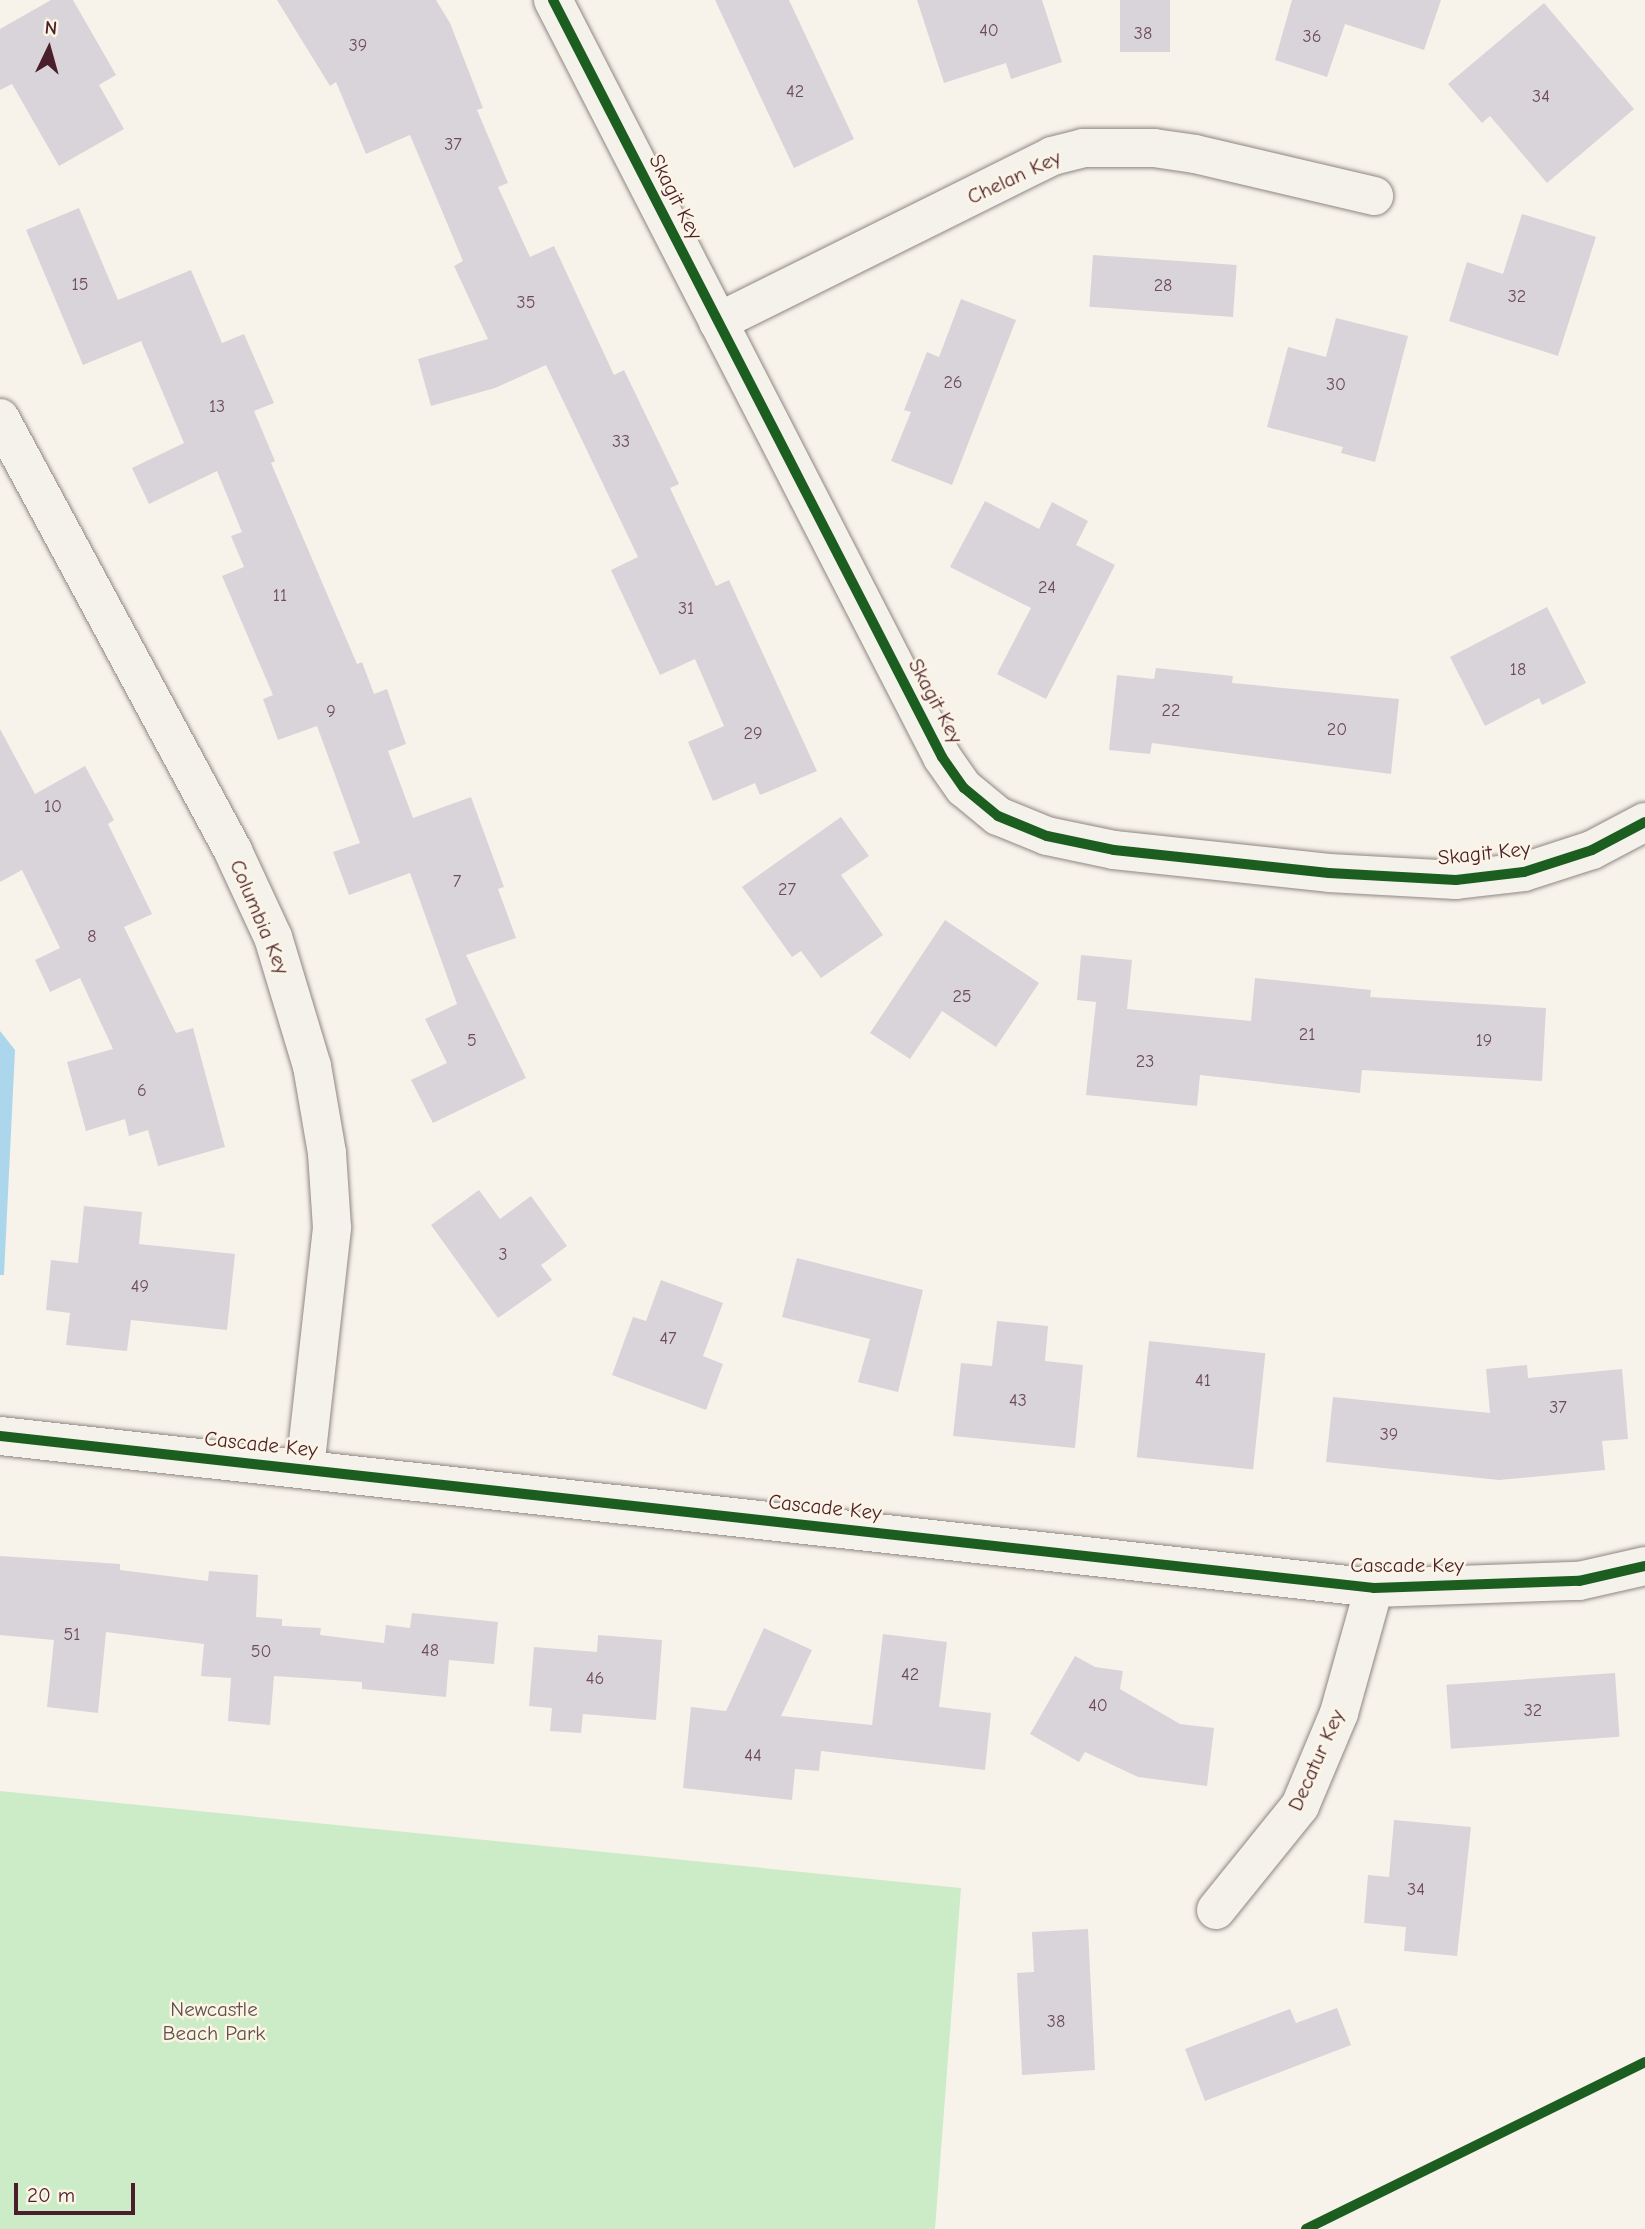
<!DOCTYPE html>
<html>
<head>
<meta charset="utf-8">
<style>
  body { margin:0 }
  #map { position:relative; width:1645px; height:2229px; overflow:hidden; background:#f7f3ea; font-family:"Comic Neue",sans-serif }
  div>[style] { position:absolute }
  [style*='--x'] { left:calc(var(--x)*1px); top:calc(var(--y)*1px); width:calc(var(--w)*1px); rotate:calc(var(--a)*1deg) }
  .green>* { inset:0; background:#ccecc8 }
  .water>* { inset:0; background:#abd6eb }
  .building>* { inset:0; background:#d9d4d9; transform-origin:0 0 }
  .roads { filter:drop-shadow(0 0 2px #908684) drop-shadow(0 0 2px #908684) }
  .minor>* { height:38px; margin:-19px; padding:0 19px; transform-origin:19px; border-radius:19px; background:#f5f2ec }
  .cycleway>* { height:10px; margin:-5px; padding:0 5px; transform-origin:5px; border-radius:5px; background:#1b5e20 }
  span { translate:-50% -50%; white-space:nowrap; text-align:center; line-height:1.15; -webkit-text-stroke:5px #fcf5e5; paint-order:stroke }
  .number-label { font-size:18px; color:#6e4c56 }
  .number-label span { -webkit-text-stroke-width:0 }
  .street-label { font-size:21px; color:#4a1f2b }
  .park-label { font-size:21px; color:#62514c }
  .north { position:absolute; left:14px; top:14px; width:70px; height:70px; -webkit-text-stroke:5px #fcf5e5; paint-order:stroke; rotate:5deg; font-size:19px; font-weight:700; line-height:28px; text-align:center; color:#4a1f2b }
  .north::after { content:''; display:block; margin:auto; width:24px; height:32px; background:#4a1f2b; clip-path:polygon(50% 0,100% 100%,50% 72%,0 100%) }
  .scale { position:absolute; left:14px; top:2183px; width:121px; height:32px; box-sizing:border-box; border:4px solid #4a1f2b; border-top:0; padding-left:9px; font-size:21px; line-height:24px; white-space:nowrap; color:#4a1f2b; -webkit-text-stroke:5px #fcf5e5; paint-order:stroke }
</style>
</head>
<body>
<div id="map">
  <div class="green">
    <i style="clip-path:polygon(0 1791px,961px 1888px,935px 2229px,0 2229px)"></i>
  </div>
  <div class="water">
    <i style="clip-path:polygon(0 1031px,15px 1050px,4px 1275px,0 1275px)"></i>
  </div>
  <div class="building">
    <i style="clip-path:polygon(51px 0,73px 0,116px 75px,99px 85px,124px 129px,59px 166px,12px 84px,0 90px,0 29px)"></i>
    <i style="clip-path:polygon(277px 0,436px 0,450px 23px,483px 108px,477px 110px,508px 183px,498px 187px,530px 257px,554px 246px,614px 375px,624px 370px,679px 484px,670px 488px,716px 586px,729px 580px,817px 771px,760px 795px,755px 783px,713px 801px,688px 742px,724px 726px,695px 659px,660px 675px,611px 570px,638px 557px,546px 365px,495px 388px,431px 406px,418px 359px,488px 339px,454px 266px,463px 261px,410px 135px,366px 154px,336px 82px,330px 86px)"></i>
    <i style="clip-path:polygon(715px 0,789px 0,854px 139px,794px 168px)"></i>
    <i style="clip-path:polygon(917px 0,1042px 0,1062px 62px,1011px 79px,1006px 63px,944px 83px)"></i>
    <i style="left:1120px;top:0;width:50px;height:52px"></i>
    <i style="clip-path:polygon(1292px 0,1441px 0,1424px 50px,1345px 24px,1327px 77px,1275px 60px)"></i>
    <i style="clip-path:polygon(1544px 3px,1634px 109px,1547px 183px,1490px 116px,1482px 123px,1448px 84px)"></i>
    <i style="clip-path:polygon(79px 208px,118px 300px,191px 270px,222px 343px,244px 334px,274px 403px,254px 411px,275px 461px,271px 463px,357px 664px,362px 662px,374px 694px,387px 689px,406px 744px,388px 751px,413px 818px,471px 797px,504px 887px,498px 889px,516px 938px,466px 955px,526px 1078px,433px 1123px,411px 1080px,447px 1063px,425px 1019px,457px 1004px,410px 873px,349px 895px,333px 852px,360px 843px,317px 726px,278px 740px,263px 699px,273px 695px,222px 576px,244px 567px,231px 536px,242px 532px,217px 471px,149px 504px,132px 468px,184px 443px,141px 341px,83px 365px,26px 230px)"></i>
    <i style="clip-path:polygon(1522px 214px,1596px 237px,1558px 356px,1449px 321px,1467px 262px,1503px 274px)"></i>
    <i style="left:1093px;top:255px;width:144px;height:52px;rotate:4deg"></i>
    <i style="clip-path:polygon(961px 299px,1016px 320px,952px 485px,891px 461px,911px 412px,904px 410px,927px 352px,939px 357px)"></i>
    <i style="clip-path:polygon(1336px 318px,1408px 336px,1375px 462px,1341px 453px,1343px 447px,1267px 427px,1288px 347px,1326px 357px)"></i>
    <i style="clip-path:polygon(985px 501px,1039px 529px,1052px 502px,1088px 521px,1076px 545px,1115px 565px,1046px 699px,997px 674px,1031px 608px,950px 567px)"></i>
    <i style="clip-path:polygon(1547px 607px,1586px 683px,1542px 705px,1539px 698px,1485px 726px,1450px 657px)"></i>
    <i style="clip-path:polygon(1156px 668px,1233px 676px,1232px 683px,1399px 699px,1391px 774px,1152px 743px,1150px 754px,1109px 750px,1117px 675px,1154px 679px)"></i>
    <i style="clip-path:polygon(0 729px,35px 794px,85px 766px,114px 820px,108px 824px,152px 914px,124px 927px,176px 1033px,193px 1028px,225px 1147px,158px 1166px,148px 1130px,129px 1136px,125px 1119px,86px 1131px,67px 1062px,113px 1049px,80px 978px,50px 992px,35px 960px,60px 948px,22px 870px,0 882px)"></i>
    <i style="clip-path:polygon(841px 817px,869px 856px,841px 875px,883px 935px,821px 978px,801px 951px,792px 957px,742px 887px)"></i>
    <i style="clip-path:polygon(945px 920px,1039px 983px,996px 1047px,942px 1011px,910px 1059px,870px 1033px)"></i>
    <i style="clip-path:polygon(1081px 955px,1132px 960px,1127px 1009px,1251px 1021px,1255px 978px,1371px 990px,1370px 997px,1546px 1008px,1542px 1081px,1362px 1070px,1360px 1093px,1200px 1075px,1197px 1106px,1086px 1095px,1096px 1002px,1077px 1000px)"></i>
    <i style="clip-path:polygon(479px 1190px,500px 1219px,531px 1196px,567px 1246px,541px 1265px,552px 1280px,498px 1318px,431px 1225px)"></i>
    <i style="clip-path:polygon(84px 1206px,142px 1212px,139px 1244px,235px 1254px,227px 1330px,131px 1320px,127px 1351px,66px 1345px,70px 1313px,46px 1310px,51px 1260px,78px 1263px)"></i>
    <i style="clip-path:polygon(797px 1258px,923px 1290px,898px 1392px,858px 1382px,870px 1339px,782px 1317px)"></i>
    <i style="clip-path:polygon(661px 1280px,723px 1303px,703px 1356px,723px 1364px,706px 1410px,612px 1375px,633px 1317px,646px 1321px)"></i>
    <i style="clip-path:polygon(997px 1321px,1048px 1326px,1045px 1361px,1083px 1365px,1075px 1448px,953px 1436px,961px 1363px,992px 1366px)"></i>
    <i style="left:1149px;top:1341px;width:117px;height:117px;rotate:6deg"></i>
    <i style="clip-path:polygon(1527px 1365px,1528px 1378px,1622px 1369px,1628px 1439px,1602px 1441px,1605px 1470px,1499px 1480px,1326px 1462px,1333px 1397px,1490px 1413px,1486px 1369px)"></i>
    <i style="clip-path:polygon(0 1556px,120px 1564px,120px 1570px,208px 1581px,209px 1571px,258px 1575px,256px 1617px,282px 1619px,282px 1626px,321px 1628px,320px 1635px,384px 1643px,386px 1625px,410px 1628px,412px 1613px,498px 1622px,494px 1664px,449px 1660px,446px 1697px,362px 1689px,362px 1682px,274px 1676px,270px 1725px,228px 1721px,231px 1678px,201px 1676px,204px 1644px,106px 1632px,98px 1713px,47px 1707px,54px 1640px,0 1635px)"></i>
    <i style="clip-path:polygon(764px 1628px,812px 1650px,781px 1716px,872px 1725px,883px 1634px,947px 1642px,939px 1707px,991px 1713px,985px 1770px,821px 1751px,819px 1771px,795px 1769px,792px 1800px,683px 1788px,691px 1707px,726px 1711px)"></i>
    <i style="clip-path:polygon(598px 1635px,662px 1640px,656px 1720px,583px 1714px,581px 1733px,550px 1731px,552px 1708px,529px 1706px,534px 1647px,597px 1652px)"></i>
    <i style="clip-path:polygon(1075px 1656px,1095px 1667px,1123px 1671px,1120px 1689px,1180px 1724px,1214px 1728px,1207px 1786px,1138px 1777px,1085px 1752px,1079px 1762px,1030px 1734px)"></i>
    <i style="left:1615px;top:1673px;width:64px;height:169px;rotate:86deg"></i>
    <i style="clip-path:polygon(1394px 1820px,1471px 1827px,1457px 1956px,1404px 1951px,1406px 1927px,1364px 1923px,1368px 1875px,1389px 1877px)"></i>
    <i style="clip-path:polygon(1088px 1929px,1095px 2070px,1022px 2075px,1017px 1973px,1034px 1972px,1032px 1932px)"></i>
    <i style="clip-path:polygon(1337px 2008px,1351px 2045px,1205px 2101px,1185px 2049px,1290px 2009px,1296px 2023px)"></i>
  </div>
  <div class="roads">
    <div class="minor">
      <i style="--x:553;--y:0;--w:851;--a:62.8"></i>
      <i style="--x:942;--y:757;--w:38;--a:55"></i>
      <i style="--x:964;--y:788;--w:44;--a:39.5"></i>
      <i style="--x:998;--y:816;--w:53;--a:22.2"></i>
      <i style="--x:1047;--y:836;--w:68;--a:11.8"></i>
      <i style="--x:1114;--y:850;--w:216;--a:6.1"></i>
      <i style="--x:1329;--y:873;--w:127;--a:3.2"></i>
      <i style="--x:1456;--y:880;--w:68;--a:-6.7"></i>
      <i style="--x:1524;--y:872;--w:71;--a:-17.9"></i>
      <i style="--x:1592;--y:850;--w:60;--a:-27.8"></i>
      <i style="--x:718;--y:322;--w:373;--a:-26.4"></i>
      <i style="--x:1052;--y:156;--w:32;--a:-14"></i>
      <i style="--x:1083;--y:148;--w:71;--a:0"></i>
      <i style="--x:1154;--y:148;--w:41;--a:8.3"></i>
      <i style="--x:1195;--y:154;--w:184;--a:13.2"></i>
      <i style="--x:0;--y:418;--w:492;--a:61.7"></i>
      <i style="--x:233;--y:851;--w:95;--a:65.1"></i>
      <i style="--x:273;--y:937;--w:135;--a:73.2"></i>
      <i style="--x:312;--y:1066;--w:88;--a:80.2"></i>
      <i style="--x:327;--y:1153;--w:75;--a:86.2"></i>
      <i style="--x:332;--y:1228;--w:242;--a:96.4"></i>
      <i style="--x:0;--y:1436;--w:1382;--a:6.31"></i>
      <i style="--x:1374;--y:1588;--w:205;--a:-2"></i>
      <i style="--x:1579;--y:1581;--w:68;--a:-12.8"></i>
      <i style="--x:1216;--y:1910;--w:134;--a:-51.1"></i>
      <i style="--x:1300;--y:1806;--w:101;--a:-67.2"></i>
      <i style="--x:1339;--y:1713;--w:130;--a:-74.4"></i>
    </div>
  </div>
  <div class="cycleway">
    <i style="--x:553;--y:0;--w:851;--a:62.8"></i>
    <i style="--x:942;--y:757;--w:38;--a:55"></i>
    <i style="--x:964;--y:788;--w:44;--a:39.5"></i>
    <i style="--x:998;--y:816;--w:53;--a:22.2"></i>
    <i style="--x:1047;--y:836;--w:68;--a:11.8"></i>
    <i style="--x:1114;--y:850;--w:216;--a:6.1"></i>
    <i style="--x:1329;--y:873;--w:127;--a:3.2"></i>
    <i style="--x:1456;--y:880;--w:68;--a:-6.7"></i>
    <i style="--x:1524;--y:872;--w:71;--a:-17.9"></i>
    <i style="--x:1592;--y:850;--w:60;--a:-27.8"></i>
    <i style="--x:0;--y:1436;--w:1382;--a:6.31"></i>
    <i style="--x:1374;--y:1588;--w:205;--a:-2"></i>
    <i style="--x:1579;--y:1581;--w:68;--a:-12.8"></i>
    <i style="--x:1306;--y:2229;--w:378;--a:-26.2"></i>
  </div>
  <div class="number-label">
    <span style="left:989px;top:31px">40</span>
    <span style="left:1143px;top:34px">38</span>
    <span style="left:1312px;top:37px">36</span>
    <span style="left:358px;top:46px">39</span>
    <span style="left:795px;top:92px">42</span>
    <span style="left:1541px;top:97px">34</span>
    <span style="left:453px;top:145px">37</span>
    <span style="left:80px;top:285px">15</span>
    <span style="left:1163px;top:286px">28</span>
    <span style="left:1517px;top:297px">32</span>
    <span style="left:526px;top:303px">35</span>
    <span style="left:953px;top:383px">26</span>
    <span style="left:1336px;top:385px">30</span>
    <span style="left:217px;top:407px">13</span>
    <span style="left:621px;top:442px">33</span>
    <span style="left:1047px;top:588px">24</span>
    <span style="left:280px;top:596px">11</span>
    <span style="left:686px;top:609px">31</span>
    <span style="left:1518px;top:670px">18</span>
    <span style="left:1171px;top:711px">22</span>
    <span style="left:331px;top:712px">9</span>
    <span style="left:1337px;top:730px">20</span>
    <span style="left:753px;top:734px">29</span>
    <span style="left:53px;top:807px">10</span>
    <span style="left:457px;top:882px">7</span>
    <span style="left:787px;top:890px">27</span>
    <span style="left:92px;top:937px">8</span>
    <span style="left:962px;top:997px">25</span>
    <span style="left:1307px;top:1035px">21</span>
    <span style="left:472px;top:1041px">5</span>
    <span style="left:1484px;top:1041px">19</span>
    <span style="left:1145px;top:1062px">23</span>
    <span style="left:142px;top:1091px">6</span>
    <span style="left:503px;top:1255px">3</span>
    <span style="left:140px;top:1287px">49</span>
    <span style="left:668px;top:1339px">47</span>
    <span style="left:1203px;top:1381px">41</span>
    <span style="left:1018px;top:1401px">43</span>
    <span style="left:1558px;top:1408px">37</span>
    <span style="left:1389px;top:1435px">39</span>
    <span style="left:72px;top:1635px">51</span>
    <span style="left:430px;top:1651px">48</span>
    <span style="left:261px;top:1652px">50</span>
    <span style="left:910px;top:1675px">42</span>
    <span style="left:595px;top:1679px">46</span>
    <span style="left:1098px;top:1706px">40</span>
    <span style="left:1533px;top:1711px">32</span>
    <span style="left:753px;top:1756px">44</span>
    <span style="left:1416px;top:1890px">34</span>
    <span style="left:1056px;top:2022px">38</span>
  </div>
  <div class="street-label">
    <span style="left:1014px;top:177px;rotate:-25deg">Chelan Key</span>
    <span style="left:676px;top:197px;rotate:63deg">Skagit Key</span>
    <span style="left:936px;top:701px;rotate:62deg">Skagit Key</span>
    <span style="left:1484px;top:853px;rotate:-6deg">Skagit Key</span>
    <span style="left:260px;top:917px;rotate:67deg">Columbia Key</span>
    <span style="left:261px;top:1444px;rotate:6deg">Cascade Key</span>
    <span style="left:825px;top:1507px;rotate:6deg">Cascade Key</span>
    <span style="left:1407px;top:1565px">Cascade Key</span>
    <span style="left:1316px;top:1760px;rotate:-66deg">Decatur Key</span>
  </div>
  <div class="park-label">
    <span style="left:214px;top:2021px">Newcastle<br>Beach Park</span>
  </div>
  <div class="north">N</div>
  <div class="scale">20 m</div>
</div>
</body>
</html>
